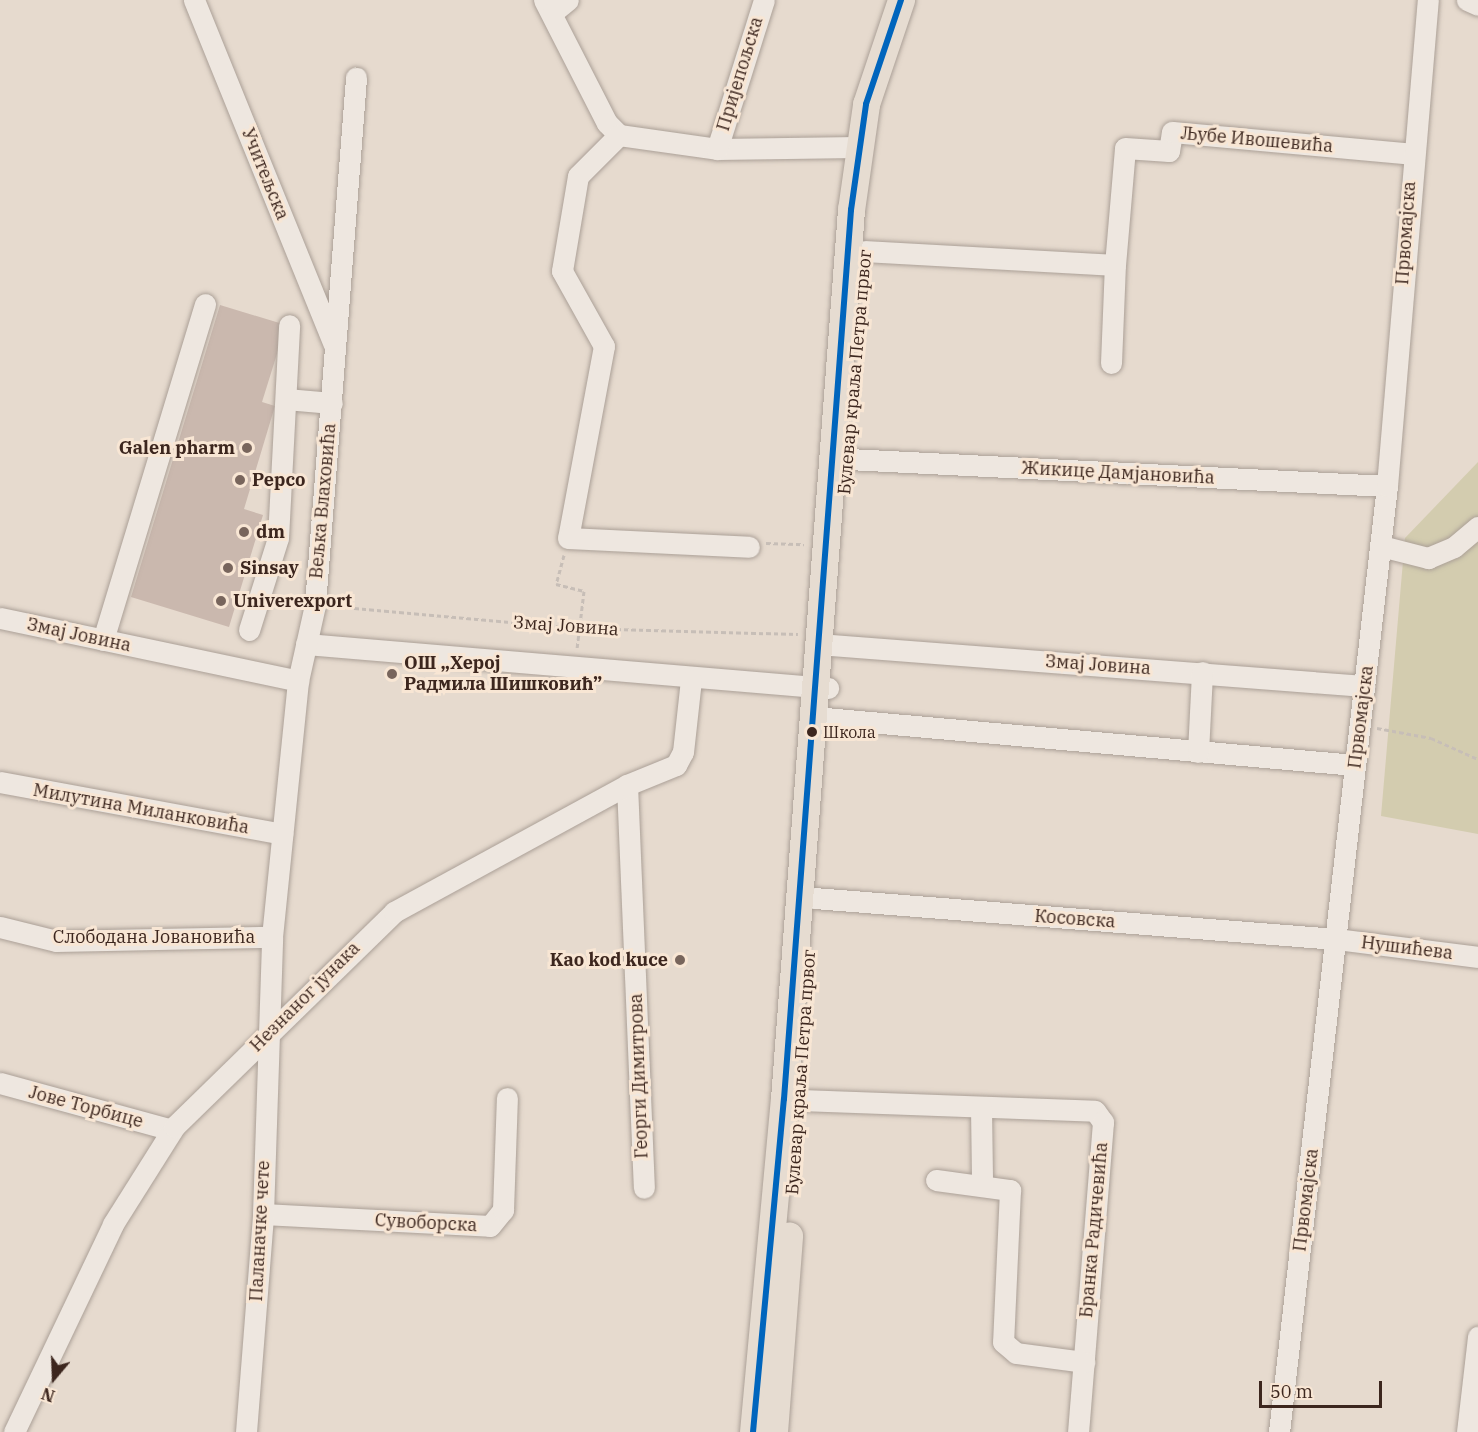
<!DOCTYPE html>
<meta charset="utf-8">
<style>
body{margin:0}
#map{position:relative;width:1478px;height:1432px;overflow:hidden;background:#e6dace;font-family:"IBM Plex Serif",serif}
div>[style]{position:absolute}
.cemetery>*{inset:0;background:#d3ccaf}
.building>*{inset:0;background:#cab8ae}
.path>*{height:3px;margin-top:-1.5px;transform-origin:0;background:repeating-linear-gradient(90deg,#c7beb7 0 4.5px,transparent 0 7.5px)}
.roads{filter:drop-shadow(0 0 2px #aba097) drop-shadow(0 0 2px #aba097)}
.minor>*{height:21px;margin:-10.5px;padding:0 10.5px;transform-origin:10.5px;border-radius:10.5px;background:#eee7e0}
.major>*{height:27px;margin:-13.5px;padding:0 13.5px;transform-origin:13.5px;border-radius:13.5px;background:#e6dcd1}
.bus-1>*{height:6px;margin:-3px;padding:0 3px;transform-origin:3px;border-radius:3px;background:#0065bd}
.dots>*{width:16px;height:16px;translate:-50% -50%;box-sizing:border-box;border:3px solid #f8e6d4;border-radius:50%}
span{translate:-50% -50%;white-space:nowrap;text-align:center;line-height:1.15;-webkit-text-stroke:6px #f8e6d4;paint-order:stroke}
.bus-label{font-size:16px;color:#3c261e}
.left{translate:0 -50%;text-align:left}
.street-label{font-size:18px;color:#3c261e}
.poi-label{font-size:18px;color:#3c261e;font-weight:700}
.right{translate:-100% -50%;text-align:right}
.north{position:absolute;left:24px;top:1348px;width:60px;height:60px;-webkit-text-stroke:4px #f8e6d4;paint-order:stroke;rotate:199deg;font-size:16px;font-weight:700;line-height:24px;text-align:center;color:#3c261e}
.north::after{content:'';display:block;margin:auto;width:21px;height:27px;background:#3c261e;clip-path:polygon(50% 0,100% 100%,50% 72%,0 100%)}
.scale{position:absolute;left:1259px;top:1381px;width:123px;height:27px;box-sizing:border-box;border:3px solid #3c261e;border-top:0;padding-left:8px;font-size:18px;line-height:21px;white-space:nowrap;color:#3c261e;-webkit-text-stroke:4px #f8e6d4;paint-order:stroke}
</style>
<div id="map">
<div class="cemetery">
<i style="clip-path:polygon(1478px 462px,1478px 834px,1381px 816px,1405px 538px)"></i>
</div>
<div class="building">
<i style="clip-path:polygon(220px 305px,286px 325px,262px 402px,275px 406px,244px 509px,263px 515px,229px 627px,131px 597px)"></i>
</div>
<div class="path">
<i style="left:766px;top:543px;width:38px;rotate:2deg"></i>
<i style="left:564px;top:555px;width:30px;rotate:105deg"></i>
<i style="left:556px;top:584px;width:29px;rotate:14deg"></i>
<i style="left:584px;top:591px;width:58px;rotate:96.9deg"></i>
<i style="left:332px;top:606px;width:248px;rotate:5.1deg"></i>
<i style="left:579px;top:628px;width:219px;rotate:1.6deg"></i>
<i style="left:1377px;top:728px;width:55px;rotate:10.5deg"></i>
<i style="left:1431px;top:738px;width:51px;rotate:24.1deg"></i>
</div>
<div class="roads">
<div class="minor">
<i style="left:194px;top:0;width:371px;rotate:67.9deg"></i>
<i style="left:544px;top:0;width:138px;rotate:62.9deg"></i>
<i style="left:607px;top:123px;width:17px;rotate:45deg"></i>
<i style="left:619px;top:135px;width:99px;rotate:8.1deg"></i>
<i style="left:717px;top:149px;width:140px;rotate:-0.8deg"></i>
<i style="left:1467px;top:0;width:12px;rotate:24deg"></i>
<i style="left:553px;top:12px;width:19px;rotate:-39deg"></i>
<i style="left:619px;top:135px;width:58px;rotate:135deg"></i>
<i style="left:578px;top:176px;width:96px;rotate:99.6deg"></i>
<i style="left:562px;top:271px;width:86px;rotate:60.8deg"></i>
<i style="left:604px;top:346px;width:195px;rotate:100.6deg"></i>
<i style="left:568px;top:538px;width:181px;rotate:2.8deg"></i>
<i style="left:717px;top:149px;width:156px;rotate:-72.5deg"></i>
<i style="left:865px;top:251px;width:250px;rotate:3.2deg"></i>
<i style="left:1115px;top:265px;width:117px;rotate:-85.1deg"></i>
<i style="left:1125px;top:148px;width:44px;rotate:3.9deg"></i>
<i style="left:1169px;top:151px;width:19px;rotate:-81deg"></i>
<i style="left:1172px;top:132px;width:241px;rotate:5.2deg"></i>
<i style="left:1111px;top:363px;width:98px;rotate:-87.7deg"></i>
<i style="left:286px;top:399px;width:46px;rotate:5deg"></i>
<i style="left:848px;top:459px;width:540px;rotate:2.87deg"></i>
<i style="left:1381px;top:546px;width:49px;rotate:14.3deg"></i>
<i style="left:1428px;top:558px;width:28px;rotate:-23deg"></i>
<i style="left:1454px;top:547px;width:31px;rotate:-40deg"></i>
<i style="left:0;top:618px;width:305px;rotate:11.9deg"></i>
<i style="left:249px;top:630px;width:96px;rotate:-72.5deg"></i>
<i style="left:278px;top:538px;width:213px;rotate:-87deg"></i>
<i style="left:103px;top:640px;width:351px;rotate:-73.1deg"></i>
<i style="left:306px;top:644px;width:524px;rotate:4.82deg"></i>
<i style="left:831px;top:645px;width:535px;rotate:4.4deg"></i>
<i style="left:825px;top:718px;width:532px;rotate:5.07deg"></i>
<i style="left:1198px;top:752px;width:80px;rotate:-87.1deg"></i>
<i style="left:0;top:782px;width:287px;rotate:10.4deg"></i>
<i style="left:627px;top:785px;width:403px;rotate:87.6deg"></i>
<i style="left:814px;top:898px;width:524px;rotate:4.49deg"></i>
<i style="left:1336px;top:939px;width:143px;rotate:7.2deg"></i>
<i style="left:0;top:927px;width:58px;rotate:14deg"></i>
<i style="left:56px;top:941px;width:216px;rotate:-1.1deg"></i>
<i style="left:0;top:1083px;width:178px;rotate:15.3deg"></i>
<i style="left:800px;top:1100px;width:295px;rotate:2.1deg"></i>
<i style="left:1095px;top:1111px;width:14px;rotate:54deg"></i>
<i style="left:1103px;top:1122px;width:311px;rotate:94.6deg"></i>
<i style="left:981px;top:1107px;width:75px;rotate:89.2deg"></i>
<i style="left:936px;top:1180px;width:75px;rotate:7.7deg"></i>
<i style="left:1010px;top:1190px;width:152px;rotate:92.6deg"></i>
<i style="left:1003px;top:1342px;width:17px;rotate:40deg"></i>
<i style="left:1016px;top:1353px;width:69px;rotate:7.5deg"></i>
<i style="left:263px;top:1214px;width:227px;rotate:3deg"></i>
<i style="left:490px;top:1226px;width:21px;rotate:-51deg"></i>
<i style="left:503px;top:1210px;width:112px;rotate:-88deg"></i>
<i style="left:14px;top:1432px;width:230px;rotate:-64.5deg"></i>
<i style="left:113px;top:1224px;width:115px;rotate:-57.8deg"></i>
<i style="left:174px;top:1127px;width:308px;rotate:-44.3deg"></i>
<i style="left:394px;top:912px;width:265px;rotate:-28.6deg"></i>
<i style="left:627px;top:785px;width:53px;rotate:-22.2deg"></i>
<i style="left:676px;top:765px;width:15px;rotate:-62deg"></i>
<i style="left:683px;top:752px;width:72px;rotate:-83.7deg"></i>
<i style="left:246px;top:1432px;width:219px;rotate:-85.5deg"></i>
<i style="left:263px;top:1214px;width:277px;rotate:-88.1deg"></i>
<i style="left:272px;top:937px;width:257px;rotate:-84.2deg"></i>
<i style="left:298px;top:681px;width:78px;rotate:-77.4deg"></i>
<i style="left:315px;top:605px;width:529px;rotate:-85.55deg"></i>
<i style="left:1279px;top:1432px;width:952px;rotate:-83.49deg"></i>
<i style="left:1387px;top:486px;width:488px;rotate:-85.2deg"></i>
<i style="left:1467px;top:1432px;width:96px;rotate:-83.4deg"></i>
</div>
<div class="major">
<i style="left:753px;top:1432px;width:334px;rotate:-84.7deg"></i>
<i style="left:784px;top:1099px;width:892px;rotate:-85.69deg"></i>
<i style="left:851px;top:210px;width:107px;rotate:-81.9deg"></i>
<i style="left:866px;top:104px;width:110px;rotate:-71.4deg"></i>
<i style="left:774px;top:1432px;width:197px;rotate:-85.6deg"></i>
</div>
</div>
<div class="bus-1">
<i style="left:753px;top:1432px;width:334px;rotate:-84.7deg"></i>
<i style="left:784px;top:1099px;width:892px;rotate:-85.69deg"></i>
<i style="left:851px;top:210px;width:107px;rotate:-81.9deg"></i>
<i style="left:866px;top:104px;width:110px;rotate:-71.4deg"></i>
</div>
<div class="dots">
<i style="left:247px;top:448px;background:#78655c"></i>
<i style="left:240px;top:480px;background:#78655c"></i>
<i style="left:244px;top:532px;background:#78655c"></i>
<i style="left:228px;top:568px;background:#78655c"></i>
<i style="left:221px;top:601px;background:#78655c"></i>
<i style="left:392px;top:674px;background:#78655c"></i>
<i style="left:812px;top:732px;background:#3c261e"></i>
<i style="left:680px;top:960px;background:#78655c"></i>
</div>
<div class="bus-label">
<span class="left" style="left:823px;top:732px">Школа</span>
</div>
<div class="street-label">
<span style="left:740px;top:74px;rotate:-73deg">Пријепољска</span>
<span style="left:1257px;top:140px;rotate:5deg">Љубе Ивошевића</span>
<span style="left:265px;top:174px;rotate:68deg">Учитељска</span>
<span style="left:1406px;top:233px;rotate:-86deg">Првомајска</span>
<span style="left:855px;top:372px;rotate:-85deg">Булевар краља Петра првог</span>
<span style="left:1118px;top:473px;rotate:3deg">Жикице Дамјановића</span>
<span style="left:323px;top:501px;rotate:-85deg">Вељка Влаховића</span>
<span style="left:566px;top:626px;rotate:4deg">Змај Јовина</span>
<span style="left:79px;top:635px;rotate:12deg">Змај Јовина</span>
<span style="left:1098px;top:665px;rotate:4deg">Змај Јовина</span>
<span style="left:1361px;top:717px;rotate:-83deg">Првомајска</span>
<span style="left:141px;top:809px;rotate:10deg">Милутина Миланковића</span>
<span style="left:1075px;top:919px;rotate:4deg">Косовска</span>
<span style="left:154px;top:937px">Слободана Јовановића</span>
<span style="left:1407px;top:948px;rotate:7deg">Нушићева</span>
<span style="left:305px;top:997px;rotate:-45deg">Незнаног јунака</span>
<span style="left:801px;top:1072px;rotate:-86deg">Булевар краља Петра првог</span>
<span style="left:639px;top:1076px;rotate:-92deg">Георги Димитрова</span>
<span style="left:86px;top:1107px;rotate:15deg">Јове Торбице</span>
<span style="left:1306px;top:1200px;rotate:-83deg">Првомајска</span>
<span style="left:426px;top:1223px;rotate:3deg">Сувоборска</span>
<span style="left:1094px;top:1230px;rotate:-85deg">Бранка Радичевића</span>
<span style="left:260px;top:1231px;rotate:-87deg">Паланачке чете</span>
</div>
<div class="poi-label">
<span class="right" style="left:235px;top:448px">Galen pharm</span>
<span class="left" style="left:252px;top:480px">Pepco</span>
<span class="left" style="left:256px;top:532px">dm</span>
<span class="left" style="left:240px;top:568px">Sinsay</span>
<span class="left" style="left:233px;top:601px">Univerexport</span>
<span class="left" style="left:404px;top:674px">ОШ „Херој<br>Радмила Шишковић”</span>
<span class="right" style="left:668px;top:960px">Kao kod kuce</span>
</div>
<div class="north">N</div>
<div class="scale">50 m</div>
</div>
